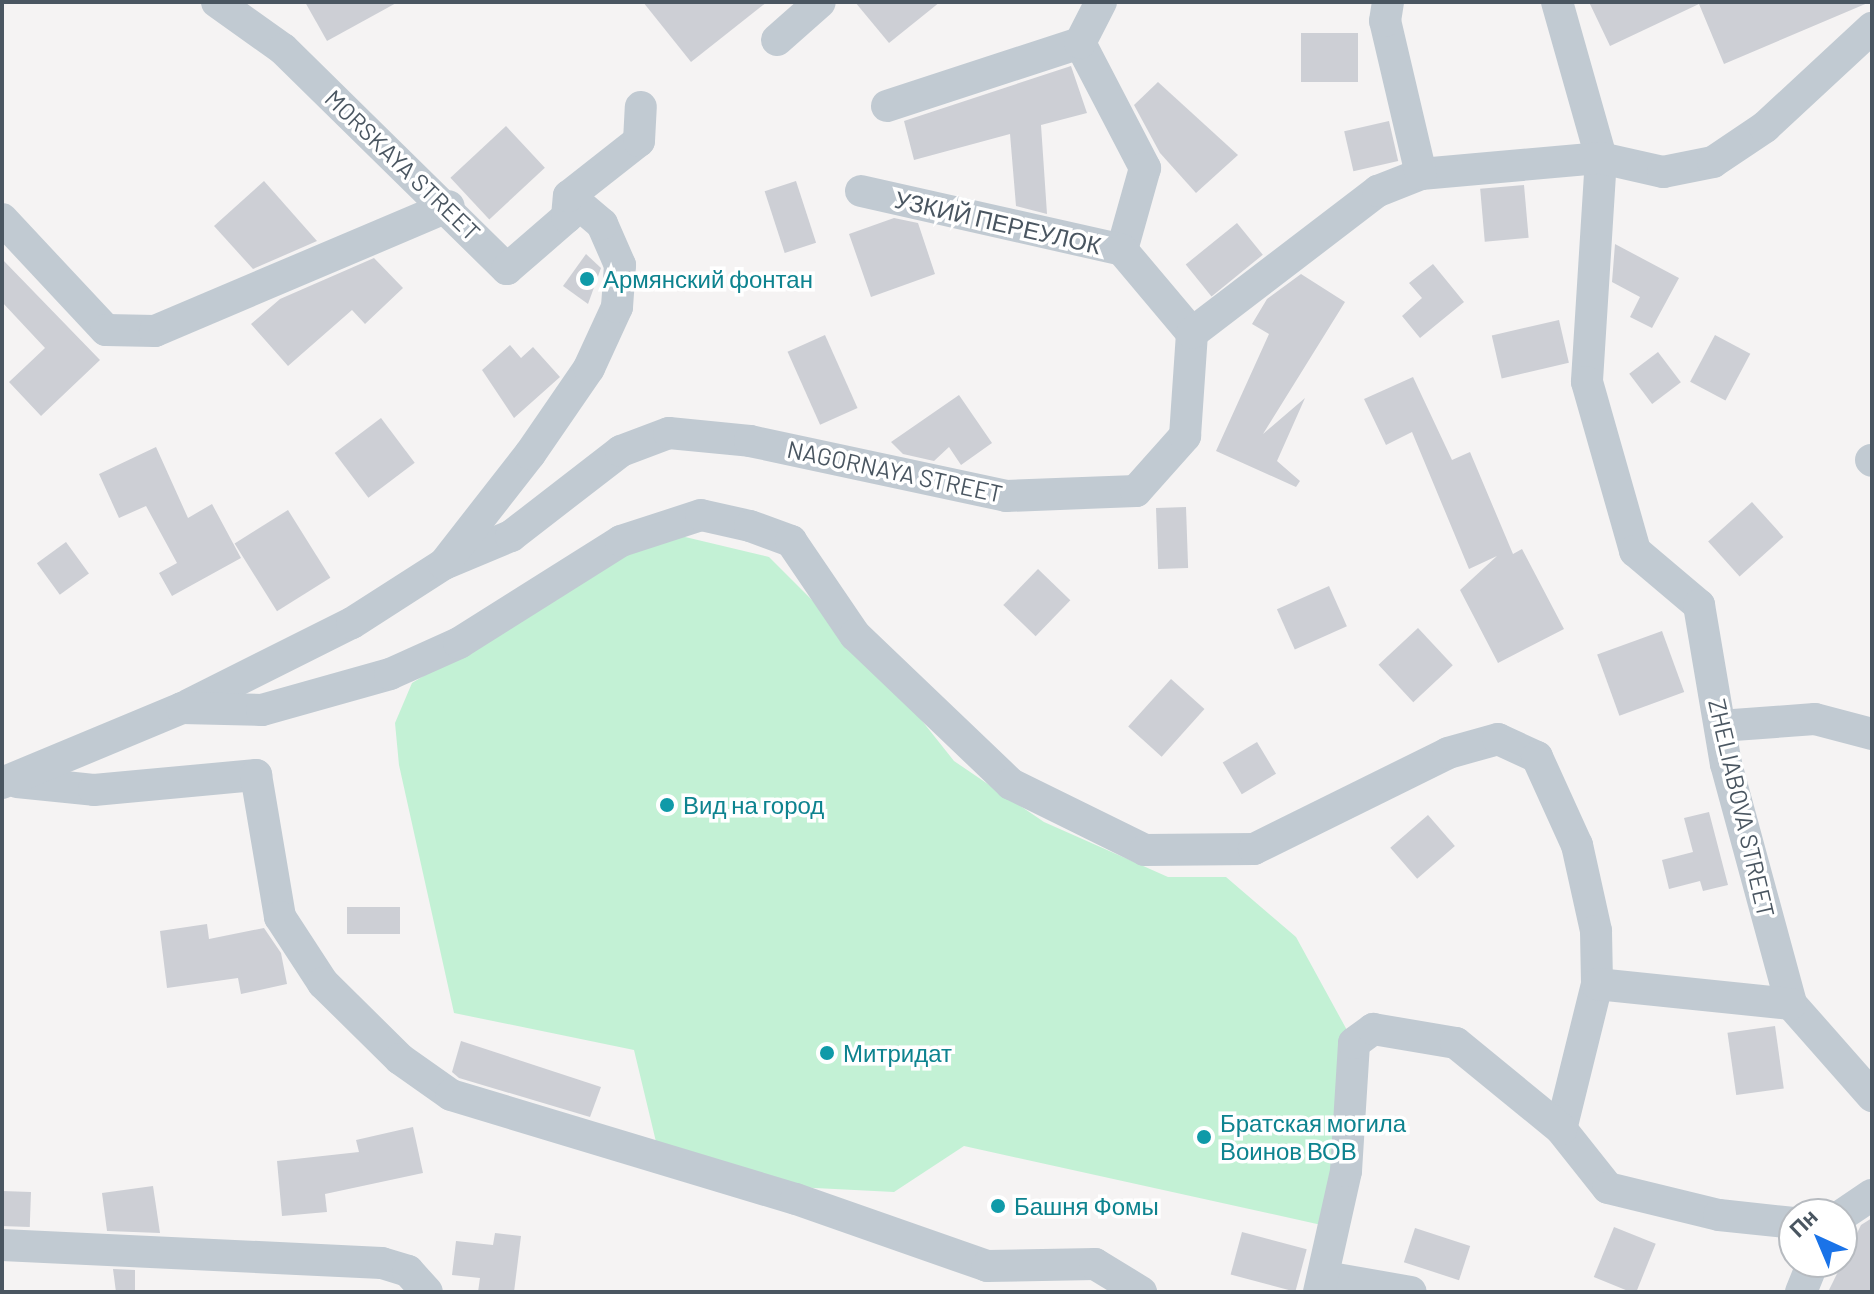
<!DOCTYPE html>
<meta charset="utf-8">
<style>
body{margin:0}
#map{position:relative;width:1874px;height:1294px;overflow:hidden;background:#f5f3f3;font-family:Barlow,sans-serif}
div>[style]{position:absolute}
.green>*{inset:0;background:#c3f1d5}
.building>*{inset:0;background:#cdcfd5;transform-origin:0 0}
.street>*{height:32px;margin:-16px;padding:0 16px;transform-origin:16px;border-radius:16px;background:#c1cad2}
.dots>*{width:22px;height:22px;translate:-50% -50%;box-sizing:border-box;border:4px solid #fff;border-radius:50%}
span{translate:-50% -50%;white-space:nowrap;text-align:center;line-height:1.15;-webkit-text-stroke:7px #fff;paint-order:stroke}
.street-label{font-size:24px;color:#4a5661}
.culture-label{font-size:24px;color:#0d838f}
.left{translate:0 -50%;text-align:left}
.frame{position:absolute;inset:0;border:4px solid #4a5661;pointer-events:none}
.north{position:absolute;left:1778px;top:1198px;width:80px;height:80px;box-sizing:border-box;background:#fff;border:2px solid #b7bbc0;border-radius:50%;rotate:316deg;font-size:22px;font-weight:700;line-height:32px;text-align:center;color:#4a5661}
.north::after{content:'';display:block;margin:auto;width:28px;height:36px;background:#1a73e8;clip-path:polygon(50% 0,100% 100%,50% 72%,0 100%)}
</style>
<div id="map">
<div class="green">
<i style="clip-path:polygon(681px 536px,769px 557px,880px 668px,954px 761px,1044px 822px,1168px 877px,1226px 877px,1296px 937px,1354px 1043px,1326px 1226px,964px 1146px,894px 1192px,795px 1187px,657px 1146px,634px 1050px,454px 1013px,399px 765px,395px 723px,412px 683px,627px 553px)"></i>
</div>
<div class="building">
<i style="clip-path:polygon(305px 2px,398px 2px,327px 41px)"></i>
<i style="clip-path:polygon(643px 2px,767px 2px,691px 62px)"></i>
<i style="clip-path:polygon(855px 2px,940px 2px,889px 43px)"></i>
<i style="clip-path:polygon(1589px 2px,1870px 2px,1724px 64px,1699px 4px,1610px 46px)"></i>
<i style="left:1301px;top:33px;width:57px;height:49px"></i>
<i style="clip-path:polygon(1071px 66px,1087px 113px,1041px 125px,1047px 214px,1016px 206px,1010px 134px,914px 160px,904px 121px)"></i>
<i style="clip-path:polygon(1158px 82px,1238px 155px,1196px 193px,1160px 153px,1134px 105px)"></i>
<i style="left:1389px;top:121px;width:41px;height:46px;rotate:77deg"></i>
<i style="left:506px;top:126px;width:57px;height:76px;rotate:47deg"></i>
<i style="clip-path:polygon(264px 181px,317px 241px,253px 269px,214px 226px)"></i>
<i style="left:796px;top:181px;width:65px;height:33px;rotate:72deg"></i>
<i style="left:1524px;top:185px;width:53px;height:44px;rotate:85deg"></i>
<i style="clip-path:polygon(894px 218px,918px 223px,935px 274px,871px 297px,849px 234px)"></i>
<i style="left:1237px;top:223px;width:41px;height:66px;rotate:51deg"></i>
<i style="clip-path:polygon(1615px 244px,1679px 278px,1652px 328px,1630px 317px,1640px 297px,1612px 282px)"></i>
<i style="clip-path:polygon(586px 254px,601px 268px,588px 304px,563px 286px)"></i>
<i style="clip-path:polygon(374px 258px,403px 288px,365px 324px,352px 310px,288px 366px,251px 324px,280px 299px)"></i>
<i style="clip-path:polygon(2px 259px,100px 360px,41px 416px,9px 382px,45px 348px,2px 302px)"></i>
<i style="clip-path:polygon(1433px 264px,1464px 302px,1420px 338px,1402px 316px,1422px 298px,1409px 283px)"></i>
<i style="clip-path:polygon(1301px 274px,1345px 302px,1263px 434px,1305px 398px,1277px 461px,1300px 481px,1296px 487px,1216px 451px,1269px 334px,1252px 324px,1267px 299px)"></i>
<i style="left:1559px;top:320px;width:44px;height:69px;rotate:77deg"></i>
<i style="left:825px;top:335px;width:80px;height:41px;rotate:66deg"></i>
<i style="left:1715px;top:335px;width:40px;height:53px;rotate:28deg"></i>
<i style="clip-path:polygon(510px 345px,521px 358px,533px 347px,560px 377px,514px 418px,482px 370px)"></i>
<i style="left:1658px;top:352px;width:38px;height:36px;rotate:53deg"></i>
<i style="clip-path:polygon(1413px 377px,1452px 460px,1470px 452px,1513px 554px,1522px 549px,1564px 629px,1498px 663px,1460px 590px,1497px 556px,1469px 569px,1412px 432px,1386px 445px,1364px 399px)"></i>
<i style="clip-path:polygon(959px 395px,992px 443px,961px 465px,949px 447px,934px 461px,903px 454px,891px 442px)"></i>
<i style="left:381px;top:418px;width:56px;height:58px;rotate:53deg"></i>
<i style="clip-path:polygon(156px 447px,188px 518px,212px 504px,241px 558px,172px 596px,159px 573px,177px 563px,146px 506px,119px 518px,99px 474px)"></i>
<i style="left:1752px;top:502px;width:47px;height:59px;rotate:48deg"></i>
<i style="left:1186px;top:507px;width:61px;height:30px;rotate:88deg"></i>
<i style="left:288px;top:510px;width:80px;height:63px;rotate:58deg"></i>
<i style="left:66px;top:542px;width:39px;height:36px;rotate:54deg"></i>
<i style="left:1038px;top:569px;width:45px;height:50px;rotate:44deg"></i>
<i style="left:1329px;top:586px;width:44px;height:57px;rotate:66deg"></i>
<i style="left:1418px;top:628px;width:51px;height:54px;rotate:47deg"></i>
<i style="left:1662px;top:631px;width:65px;height:69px;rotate:70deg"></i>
<i style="left:1171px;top:679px;width:45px;height:64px;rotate:42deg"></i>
<i style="left:1257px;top:742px;width:37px;height:40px;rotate:59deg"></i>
<i style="clip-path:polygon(1709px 812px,1728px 885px,1703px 891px,1700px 881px,1669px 889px,1662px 860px,1693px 852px,1684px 818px)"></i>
<i style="left:1428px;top:815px;width:41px;height:50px;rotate:49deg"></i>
<i style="left:347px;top:907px;width:53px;height:27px"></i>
<i style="clip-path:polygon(207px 924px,209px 939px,264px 928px,281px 953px,287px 984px,241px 994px,238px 978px,167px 988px,160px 931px)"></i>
<i style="left:1775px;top:1026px;width:63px;height:48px;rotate:82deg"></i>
<i style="clip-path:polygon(461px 1041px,601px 1087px,590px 1117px,459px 1078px,452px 1072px)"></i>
<i style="clip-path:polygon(413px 1127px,423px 1173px,325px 1194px,327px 1212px,282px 1216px,277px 1161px,359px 1152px,356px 1140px)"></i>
<i style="clip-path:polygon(153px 1186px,160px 1233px,107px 1231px,102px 1193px)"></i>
<i style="left:2px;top:1191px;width:29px;height:35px;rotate:2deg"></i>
<i style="clip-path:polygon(1872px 1218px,1872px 1292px,1828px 1292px,1861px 1225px)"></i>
<i style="left:1614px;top:1227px;width:45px;height:54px;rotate:22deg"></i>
<i style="left:1415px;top:1228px;width:58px;height:36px;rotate:18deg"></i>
<i style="left:1242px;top:1232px;width:67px;height:44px;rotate:15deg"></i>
<i style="clip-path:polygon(495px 1233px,521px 1236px,514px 1292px,478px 1292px,480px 1278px,452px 1275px,456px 1241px,493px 1245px)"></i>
<i style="clip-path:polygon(113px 1269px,135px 1270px,135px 1292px,116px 1292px)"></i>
</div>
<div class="street">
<i style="left:217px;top:2px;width:81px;rotate:35.5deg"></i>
<i style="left:283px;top:49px;width:314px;rotate:44.5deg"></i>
<i style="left:507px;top:269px;width:79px;rotate:-40.9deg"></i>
<i style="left:567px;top:217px;width:21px;rotate:-85deg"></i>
<i style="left:1557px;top:2px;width:162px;rotate:74.2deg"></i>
<i style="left:1601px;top:158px;width:224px;rotate:93.6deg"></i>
<i style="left:1587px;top:382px;width:176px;rotate:74.1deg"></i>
<i style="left:1635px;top:551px;width:84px;rotate:40.2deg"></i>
<i style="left:1699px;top:605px;width:161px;rotate:80.4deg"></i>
<i style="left:1726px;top:764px;width:249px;rotate:74.8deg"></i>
<i style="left:1791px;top:1004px;width:123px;rotate:48.6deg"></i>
<i style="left:777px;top:40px;width:57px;rotate:-41.5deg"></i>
<i style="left:1080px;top:43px;width:141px;rotate:62.5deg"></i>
<i style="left:1145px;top:168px;width:85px;rotate:105.7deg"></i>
<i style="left:887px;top:106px;width:203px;rotate:-18.1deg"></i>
<i style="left:1080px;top:43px;width:46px;rotate:-62.9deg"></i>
<i style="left:1421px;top:174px;width:181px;rotate:-5.1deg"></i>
<i style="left:1601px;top:158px;width:64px;rotate:12.7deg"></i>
<i style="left:1663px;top:172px;width:51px;rotate:-11.3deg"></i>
<i style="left:1713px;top:162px;width:63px;rotate:-33.9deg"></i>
<i style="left:1765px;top:127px;width:146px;rotate:-42.8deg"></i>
<i style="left:861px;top:191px;width:268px;rotate:12.7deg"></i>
<i style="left:1122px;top:250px;width:109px;rotate:49.9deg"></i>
<i style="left:2px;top:219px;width:152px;rotate:46.9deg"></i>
<i style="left:106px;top:330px;width:49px;rotate:1.2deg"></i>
<i style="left:155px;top:331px;width:319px;rotate:-23deg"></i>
<i style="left:1871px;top:460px;width:1px;rotate:45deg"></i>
<i style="left:444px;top:564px;width:73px;rotate:-22.7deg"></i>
<i style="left:511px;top:536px;width:139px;rotate:-37.7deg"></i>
<i style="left:621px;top:451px;width:51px;rotate:-20.6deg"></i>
<i style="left:669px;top:433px;width:81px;rotate:5.6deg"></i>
<i style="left:750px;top:441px;width:262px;rotate:12.1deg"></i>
<i style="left:1006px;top:496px;width:130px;rotate:-2.2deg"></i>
<i style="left:1136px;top:491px;width:74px;rotate:-48.3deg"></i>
<i style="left:1185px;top:436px;width:103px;rotate:-86.1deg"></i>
<i style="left:1192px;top:333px;width:234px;rotate:-37.4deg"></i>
<i style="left:1378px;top:191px;width:46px;rotate:-21.6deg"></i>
<i style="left:1421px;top:174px;width:157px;rotate:-103.2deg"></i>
<i style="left:1385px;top:21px;width:19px;rotate:-81deg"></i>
<i style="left:188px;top:705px;width:183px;rotate:-26.6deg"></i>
<i style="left:352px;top:623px;width:109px;rotate:-32.7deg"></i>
<i style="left:444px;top:564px;width:140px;rotate:-52deg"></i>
<i style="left:530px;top:454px;width:104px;rotate:-55.5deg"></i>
<i style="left:589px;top:368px;width:67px;rotate:-65.3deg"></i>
<i style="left:617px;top:307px;width:42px;rotate:-85.9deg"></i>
<i style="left:620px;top:265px;width:45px;rotate:-113.7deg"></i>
<i style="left:602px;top:224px;width:43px;rotate:-139.7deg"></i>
<i style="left:569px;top:196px;width:89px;rotate:-38.2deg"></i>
<i style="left:639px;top:141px;width:34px;rotate:-87deg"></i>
<i style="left:1720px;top:726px;width:95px;rotate:-4.2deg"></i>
<i style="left:1815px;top:719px;width:59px;rotate:14.7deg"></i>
<i style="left:17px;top:782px;width:77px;rotate:5.9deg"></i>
<i style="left:94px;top:790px;width:163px;rotate:-5.3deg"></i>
<i style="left:256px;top:775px;width:144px;rotate:80.4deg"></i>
<i style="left:280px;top:917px;width:79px;rotate:56.9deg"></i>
<i style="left:323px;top:983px;width:108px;rotate:44.6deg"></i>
<i style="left:400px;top:1059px;width:62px;rotate:35.2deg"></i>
<i style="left:451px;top:1095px;width:360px;rotate:16.8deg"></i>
<i style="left:796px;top:1199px;width:202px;rotate:19.3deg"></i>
<i style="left:987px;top:1266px;width:108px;rotate:-1.1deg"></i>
<i style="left:1095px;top:1264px;width:54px;rotate:31.3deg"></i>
<i style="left:2px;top:783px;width:195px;rotate:-22.6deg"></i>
<i style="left:182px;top:708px;width:80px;rotate:1.4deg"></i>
<i style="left:262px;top:710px;width:133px;rotate:-15.7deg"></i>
<i style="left:390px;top:674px;width:76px;rotate:-24.2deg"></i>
<i style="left:459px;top:643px;width:191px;rotate:-32.2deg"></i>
<i style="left:621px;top:541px;width:84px;rotate:-18deg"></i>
<i style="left:701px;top:515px;width:50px;rotate:12.7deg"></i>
<i style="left:750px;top:526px;width:44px;rotate:20.1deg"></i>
<i style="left:791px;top:541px;width:114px;rotate:55.8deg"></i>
<i style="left:855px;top:635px;width:216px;rotate:43.7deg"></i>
<i style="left:1011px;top:784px;width:149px;rotate:26.2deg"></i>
<i style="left:1145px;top:850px;width:109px;rotate:-0.5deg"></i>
<i style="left:1254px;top:849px;width:216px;rotate:-26.3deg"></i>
<i style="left:1448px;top:753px;width:52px;rotate:-15.6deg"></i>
<i style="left:1498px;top:739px;width:43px;rotate:24.8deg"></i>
<i style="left:1537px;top:757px;width:97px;rotate:65.6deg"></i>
<i style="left:1577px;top:845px;width:88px;rotate:77.5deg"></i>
<i style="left:1596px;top:931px;width:53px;rotate:88.9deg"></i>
<i style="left:1597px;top:984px;width:149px;rotate:103.9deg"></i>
<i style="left:1561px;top:1129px;width:75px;rotate:51.5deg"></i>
<i style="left:1608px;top:1188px;width:114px;rotate:13.7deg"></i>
<i style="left:1719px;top:1215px;width:75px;rotate:6.1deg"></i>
<i style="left:1597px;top:984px;width:195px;rotate:5.9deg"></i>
<i style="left:1842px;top:1215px;width:36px;rotate:-34deg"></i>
<i style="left:2px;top:1245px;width:380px;rotate:2.7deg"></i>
<i style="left:382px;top:1263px;width:27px;rotate:17deg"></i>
<i style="left:408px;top:1271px;width:28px;rotate:48deg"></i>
<i style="left:1325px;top:1277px;width:87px;rotate:9.9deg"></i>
<i style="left:1319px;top:1292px;width:124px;rotate:-77.4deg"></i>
<i style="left:1346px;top:1171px;width:128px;rotate:-86.4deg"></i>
<i style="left:1354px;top:1043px;width:24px;rotate:-36deg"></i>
<i style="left:1373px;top:1029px;width:84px;rotate:9.6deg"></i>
<i style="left:1456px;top:1043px;width:136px;rotate:39.3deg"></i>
<i style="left:1801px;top:1292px;width:32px;rotate:-68deg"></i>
</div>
<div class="dots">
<i style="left:587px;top:279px;background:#0f9aa8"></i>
<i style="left:667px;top:805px;background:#0f9aa8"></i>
<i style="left:827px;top:1053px;background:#0f9aa8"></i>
<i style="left:1204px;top:1137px;background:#0f9aa8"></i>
<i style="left:998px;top:1206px;background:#0f9aa8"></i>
</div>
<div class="street-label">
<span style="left:403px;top:165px;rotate:44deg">MORSKAYA STREET</span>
<span style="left:998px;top:222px;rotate:13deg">УЗКИЙ ПЕРЕУЛОК</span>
<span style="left:895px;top:471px;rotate:12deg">NAGORNAYA STREET</span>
<span style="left:1742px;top:808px;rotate:77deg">ZHELIABOVA STREET</span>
</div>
<div class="culture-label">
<span class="left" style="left:603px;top:279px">Армянский фонтан</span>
<span class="left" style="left:683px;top:805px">Вид на город</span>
<span class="left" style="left:843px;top:1053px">Митридат</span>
<span class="left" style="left:1220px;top:1137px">Братская могила<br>Воинов ВОВ</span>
<span class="left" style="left:1014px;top:1206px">Башня Фомы</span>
</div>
<div class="frame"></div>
<div class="north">Пн</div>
</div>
